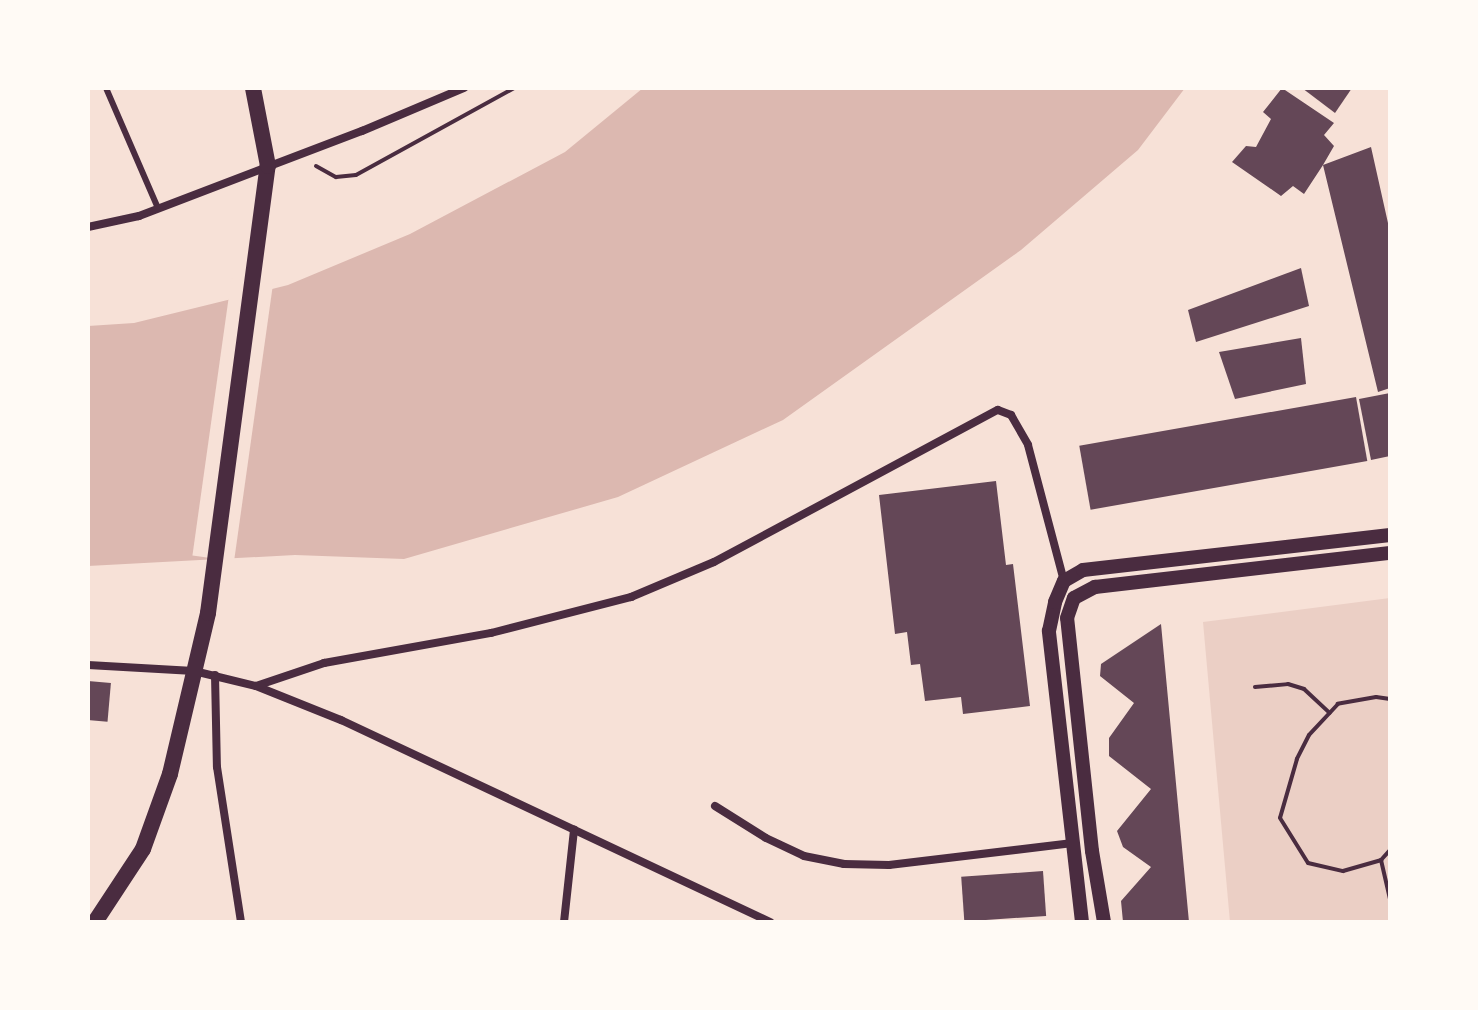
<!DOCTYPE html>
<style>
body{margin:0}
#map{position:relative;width:1478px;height:1010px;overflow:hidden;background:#f7e1d7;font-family:Figtree,sans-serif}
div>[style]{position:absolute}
.green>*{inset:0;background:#ebcfc5}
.water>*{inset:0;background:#dcb8b0}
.pier>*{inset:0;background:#f7e1d7;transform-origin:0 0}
.building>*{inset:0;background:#644757;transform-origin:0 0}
.path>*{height:4px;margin:-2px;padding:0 2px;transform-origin:2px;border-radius:2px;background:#4a2c40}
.service>*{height:6px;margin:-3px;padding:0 3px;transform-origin:3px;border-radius:3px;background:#4a2c40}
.minor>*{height:8px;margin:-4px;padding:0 4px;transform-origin:4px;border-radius:4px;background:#4a2c40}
.tertiary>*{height:14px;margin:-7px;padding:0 7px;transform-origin:7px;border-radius:7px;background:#4a2c40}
.secondary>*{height:16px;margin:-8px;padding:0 8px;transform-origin:8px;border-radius:8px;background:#4a2c40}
span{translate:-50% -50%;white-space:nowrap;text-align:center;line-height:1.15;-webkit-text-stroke:6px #fffaf5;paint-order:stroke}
.frame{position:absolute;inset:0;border:90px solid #fffaf5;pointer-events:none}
</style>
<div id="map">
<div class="green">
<i style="clip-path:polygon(1390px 598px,1390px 922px,1230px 922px,1203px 622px)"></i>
</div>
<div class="water">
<i style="clip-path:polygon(643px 88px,1185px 88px,1138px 150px,1021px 250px,783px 420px,618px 497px,404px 559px,295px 555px,88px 566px,88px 326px,134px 323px,288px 285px,410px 234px,565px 152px)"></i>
</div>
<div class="pier">
<i style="left:273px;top:284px;width:280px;height:42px;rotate:98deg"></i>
</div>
<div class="building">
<i style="clip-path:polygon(1282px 88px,1334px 123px,1324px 135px,1334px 146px,1323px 165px,1371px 147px,1390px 232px,1390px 388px,1378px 392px,1323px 165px,1304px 194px,1293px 186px,1281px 196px,1232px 162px,1246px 146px,1256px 147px,1271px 119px,1263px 112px)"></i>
<i style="clip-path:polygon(1302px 88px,1352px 88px,1335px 113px)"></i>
<i style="clip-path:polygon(1301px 268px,1309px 306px,1196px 342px,1188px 310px)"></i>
<i style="clip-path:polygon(1301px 338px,1306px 384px,1235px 399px,1219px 352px)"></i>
<i style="clip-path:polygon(1390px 393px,1390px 456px,1371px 460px,1359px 399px)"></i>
<i style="left:1356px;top:397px;width:65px;height:281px;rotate:80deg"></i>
<i style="clip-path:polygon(996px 481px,1006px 565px,1013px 564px,1030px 706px,963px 714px,961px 697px,925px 701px,920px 664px,911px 665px,907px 632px,895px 634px,879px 495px)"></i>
<i style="clip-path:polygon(1161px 624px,1189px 922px,1123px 922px,1121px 901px,1151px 867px,1123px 847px,1117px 831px,1151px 789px,1109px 756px,1109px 738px,1134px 703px,1100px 676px,1101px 664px)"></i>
<i style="left:88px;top:681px;width:23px;height:39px;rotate:5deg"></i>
<i style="left:1043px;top:871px;width:45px;height:82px;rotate:86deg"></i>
</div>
<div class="path">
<i style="left:316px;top:166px;width:23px;rotate:29deg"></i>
<i style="left:336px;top:177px;width:20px;rotate:-6deg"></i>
<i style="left:356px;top:175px;width:180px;rotate:-28.8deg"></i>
<i style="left:1255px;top:687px;width:33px;rotate:-5deg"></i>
<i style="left:1288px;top:684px;width:17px;rotate:17deg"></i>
<i style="left:1304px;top:689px;width:35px;rotate:43deg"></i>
<i style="left:1390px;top:699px;width:14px;rotate:-172deg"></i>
<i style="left:1376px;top:697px;width:39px;rotate:170deg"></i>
<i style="left:1338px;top:704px;width:42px;rotate:133.1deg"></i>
<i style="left:1309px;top:735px;width:27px;rotate:117deg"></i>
<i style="left:1297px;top:759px;width:61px;rotate:106.1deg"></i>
<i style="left:1280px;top:818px;width:53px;rotate:58.1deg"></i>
<i style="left:1308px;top:863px;width:36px;rotate:13deg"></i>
<i style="left:1343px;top:871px;width:40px;rotate:-16deg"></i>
<i style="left:1381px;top:860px;width:13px;rotate:-48deg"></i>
<i style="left:1381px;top:860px;width:40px;rotate:77deg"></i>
</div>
<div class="service">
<i style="left:106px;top:88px;width:131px;rotate:66.6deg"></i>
</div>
<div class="minor">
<i style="left:88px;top:227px;width:52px;rotate:-12.2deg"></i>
<i style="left:139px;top:216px;width:239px;rotate:-20.9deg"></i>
<i style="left:362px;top:131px;width:111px;rotate:-22.9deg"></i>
<i style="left:88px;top:665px;width:106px;rotate:3.2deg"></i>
<i style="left:194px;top:671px;width:64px;rotate:13.6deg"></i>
<i style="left:256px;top:686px;width:92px;rotate:21.8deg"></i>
<i style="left:341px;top:720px;width:475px;rotate:25.2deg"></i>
<i style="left:215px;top:675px;width:92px;rotate:88.8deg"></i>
<i style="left:217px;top:767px;width:157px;rotate:81.2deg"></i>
<i style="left:256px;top:686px;width:72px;rotate:-18.7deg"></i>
<i style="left:324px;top:663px;width:170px;rotate:-10.2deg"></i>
<i style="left:491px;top:633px;width:145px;rotate:-14.4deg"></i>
<i style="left:631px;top:597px;width:90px;rotate:-22.9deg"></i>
<i style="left:714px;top:562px;width:322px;rotate:-28.2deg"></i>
<i style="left:998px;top:410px;width:14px;rotate:21deg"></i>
<i style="left:1011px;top:415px;width:34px;rotate:60deg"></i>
<i style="left:1028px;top:445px;width:141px;rotate:75.2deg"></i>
<i style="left:715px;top:806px;width:60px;rotate:32.1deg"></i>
<i style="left:766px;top:838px;width:42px;rotate:25.3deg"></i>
<i style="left:804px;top:856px;width:41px;rotate:11.3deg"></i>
<i style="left:844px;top:864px;width:45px;rotate:1.3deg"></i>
<i style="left:889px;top:865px;width:185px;rotate:-6.8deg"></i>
<i style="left:564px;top:922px;width:93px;rotate:-83.8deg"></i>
</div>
<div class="tertiary">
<i style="left:1082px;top:922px;width:293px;rotate:-96.5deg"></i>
<i style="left:1049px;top:631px;width:30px;rotate:-78deg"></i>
<i style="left:1055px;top:602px;width:23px;rotate:-67deg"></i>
<i style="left:1064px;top:581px;width:22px;rotate:-30deg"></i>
<i style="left:1083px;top:570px;width:309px;rotate:-6.5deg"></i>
<i style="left:1104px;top:922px;width:72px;rotate:-99.6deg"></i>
<i style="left:1092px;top:851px;width:234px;rotate:-96.1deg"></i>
<i style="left:1067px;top:618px;width:21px;rotate:-71deg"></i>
<i style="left:1074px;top:598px;width:24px;rotate:-28deg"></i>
<i style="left:1095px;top:587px;width:297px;rotate:-6.6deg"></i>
</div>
<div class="secondary">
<i style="left:95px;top:922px;width:87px;rotate:-56.7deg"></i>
<i style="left:143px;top:849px;width:80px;rotate:-70.2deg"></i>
<i style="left:170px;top:774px;width:165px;rotate:-76.7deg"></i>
<i style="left:208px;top:613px;width:451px;rotate:-82.4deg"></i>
<i style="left:268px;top:166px;width:79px;rotate:-100.9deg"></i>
</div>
<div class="frame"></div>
</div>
